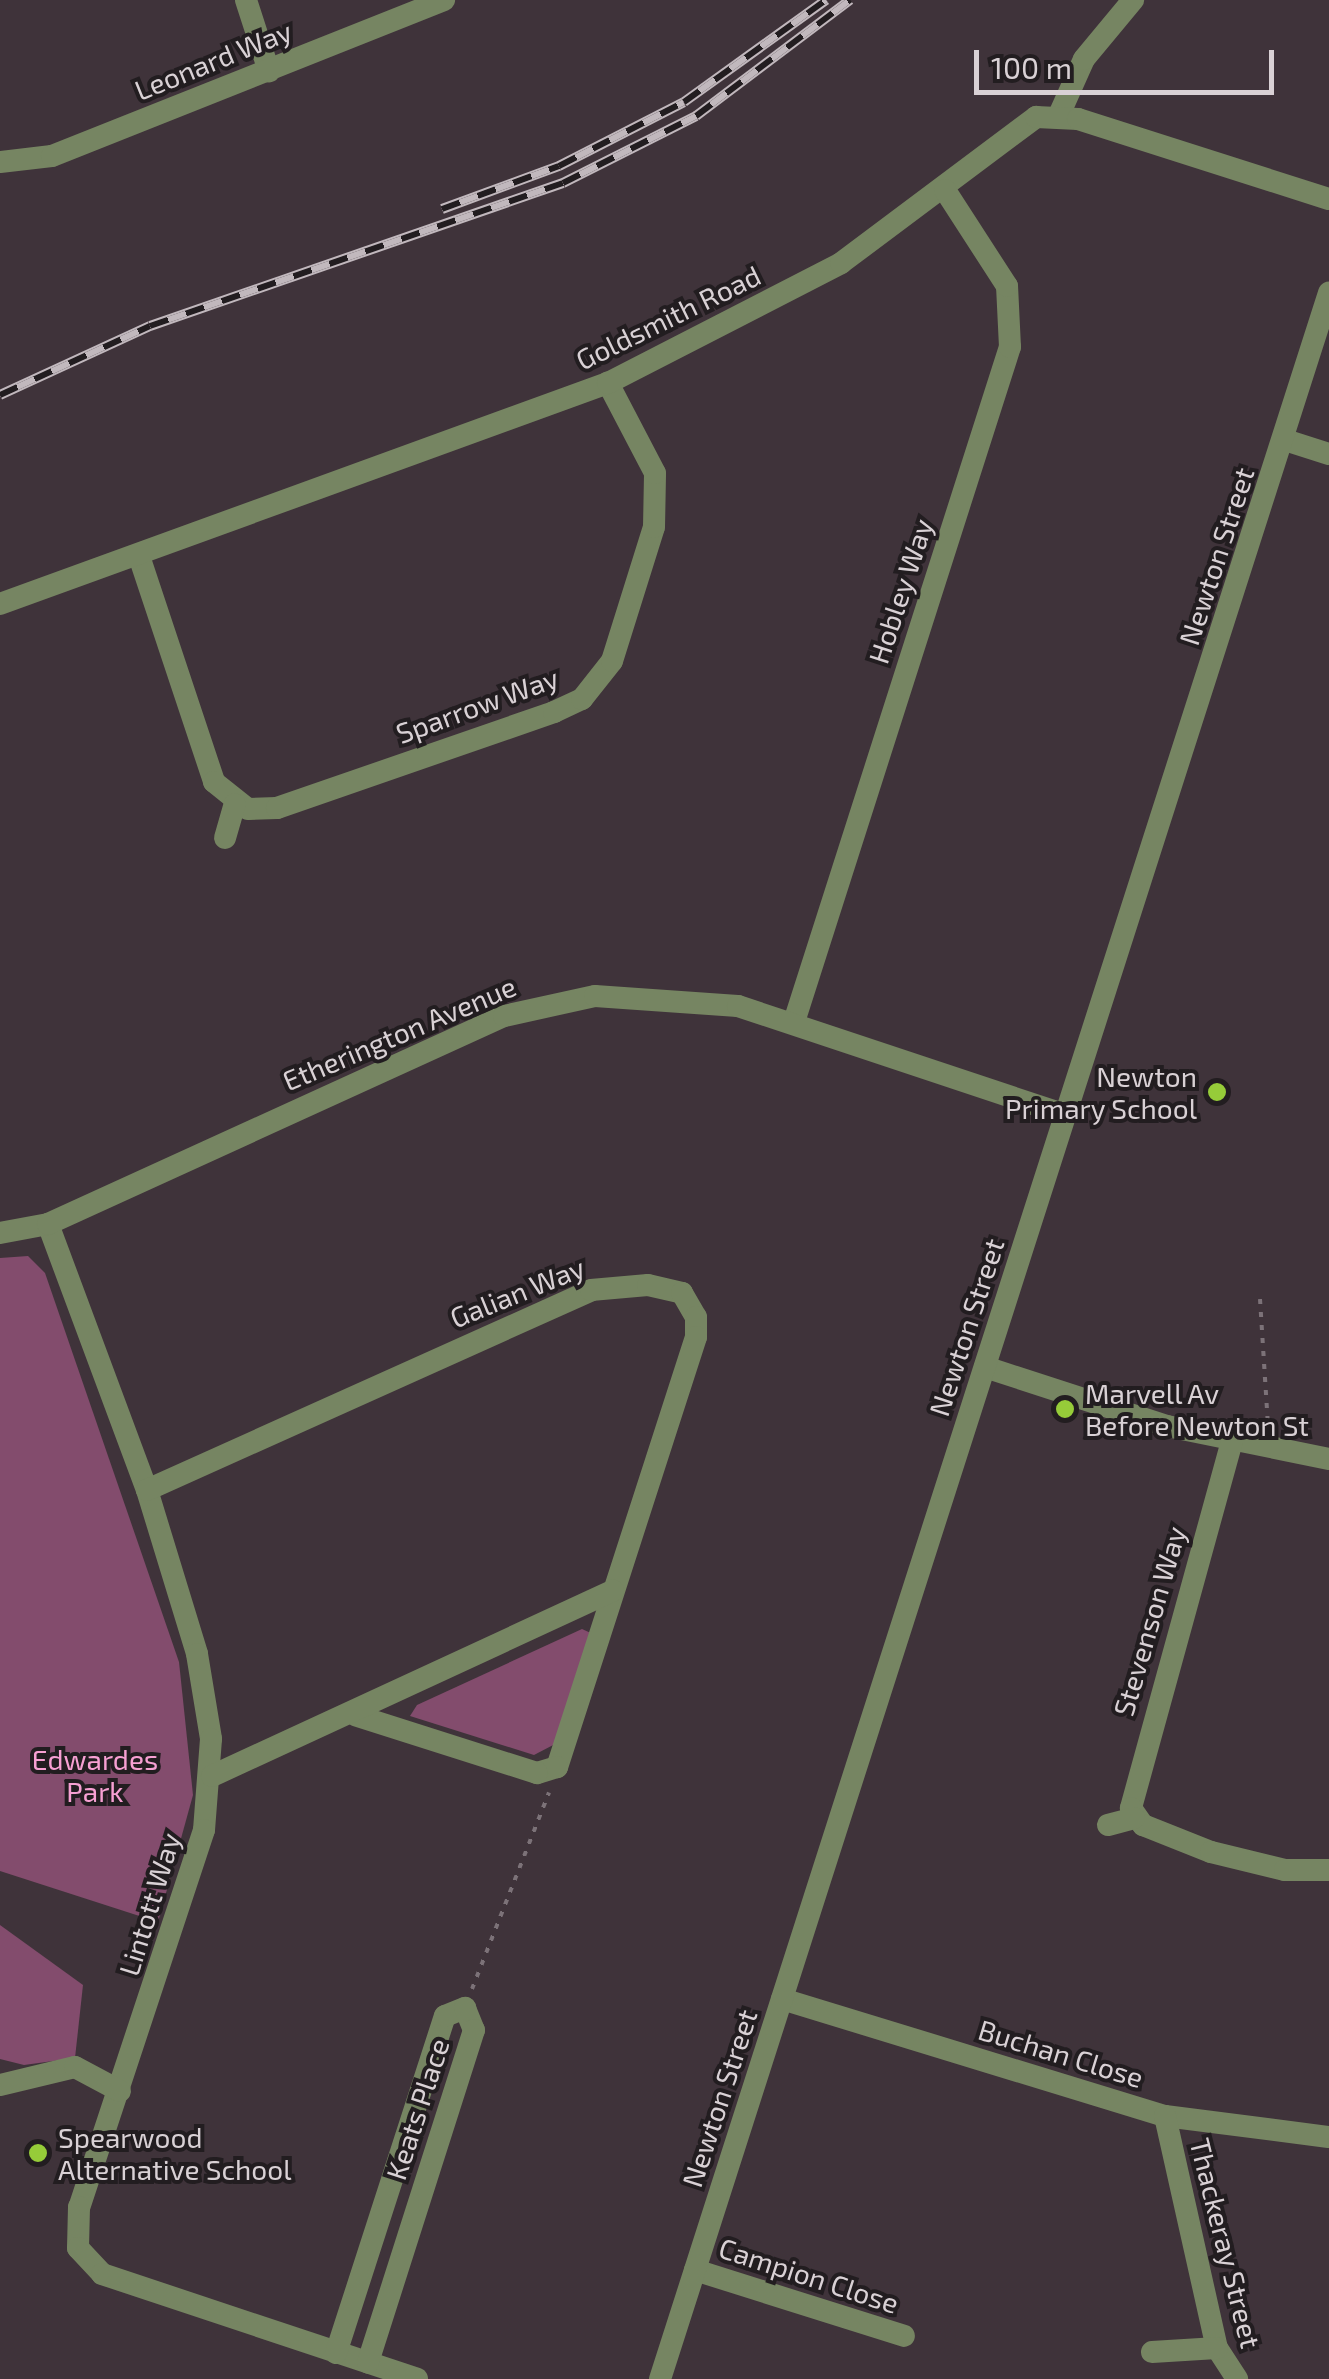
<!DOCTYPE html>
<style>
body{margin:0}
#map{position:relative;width:1329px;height:2379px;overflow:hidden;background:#3f333a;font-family:"Exo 2",sans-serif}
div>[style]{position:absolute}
.green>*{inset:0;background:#834c6d}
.path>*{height:4px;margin-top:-2px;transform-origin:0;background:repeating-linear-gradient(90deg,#7c7278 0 5px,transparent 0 13px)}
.minor>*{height:22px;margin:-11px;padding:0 11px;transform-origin:11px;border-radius:11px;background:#768562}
.rail>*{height:10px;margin-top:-5px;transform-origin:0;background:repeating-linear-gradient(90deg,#221d20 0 19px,#c1b8bd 0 38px);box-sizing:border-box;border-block:2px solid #c1b8bd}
.dots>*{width:28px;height:28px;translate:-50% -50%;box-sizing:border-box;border:5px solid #221d20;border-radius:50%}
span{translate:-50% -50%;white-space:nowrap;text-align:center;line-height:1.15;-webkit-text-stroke:8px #221d20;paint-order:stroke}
.street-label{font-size:28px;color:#d9d1d5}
.poi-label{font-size:28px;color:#d9d1d5}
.right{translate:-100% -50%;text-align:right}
.left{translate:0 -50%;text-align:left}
.park-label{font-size:28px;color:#f7a0d3}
.scale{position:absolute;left:974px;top:50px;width:300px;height:45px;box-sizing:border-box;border:5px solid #d9d1d5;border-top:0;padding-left:12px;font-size:30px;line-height:35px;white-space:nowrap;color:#d9d1d5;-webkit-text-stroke:8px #221d20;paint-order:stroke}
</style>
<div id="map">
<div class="green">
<i style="clip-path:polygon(28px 1256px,45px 1273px,179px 1662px,193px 1795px,158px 1922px,0 1871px,0 1258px)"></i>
<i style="clip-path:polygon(582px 1629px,593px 1634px,557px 1743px,534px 1755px,410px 1716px,417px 1705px)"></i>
<i style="clip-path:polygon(0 1925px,83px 1985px,75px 2058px,24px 2065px,0 2059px)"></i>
</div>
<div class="path">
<i style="left:1260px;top:1299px;width:127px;rotate:86.4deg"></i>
<i style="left:472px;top:1989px;width:211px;rotate:-68.6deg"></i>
</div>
<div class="minor">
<i style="left:246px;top:0;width:75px;rotate:72.1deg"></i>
<i style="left:1059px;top:115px;width:61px;rotate:-65.9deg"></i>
<i style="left:1084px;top:59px;width:77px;rotate:-50.3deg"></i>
<i style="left:0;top:162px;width:52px;rotate:-6.6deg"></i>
<i style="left:52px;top:156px;width:422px;rotate:-21.7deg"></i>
<i style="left:1285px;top:440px;width:46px;rotate:17.7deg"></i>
<i style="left:139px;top:556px;width:238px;rotate:71.6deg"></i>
<i style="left:214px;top:782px;width:43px;rotate:38.5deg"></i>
<i style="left:248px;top:809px;width:29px;rotate:-2deg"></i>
<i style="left:277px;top:808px;width:293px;rotate:-19.1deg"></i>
<i style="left:554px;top:712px;width:31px;rotate:-25deg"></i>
<i style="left:582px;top:699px;width:48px;rotate:-51.7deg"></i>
<i style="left:612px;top:661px;width:140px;rotate:-72.6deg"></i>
<i style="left:654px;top:527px;width:54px;rotate:-88.9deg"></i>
<i style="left:655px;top:473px;width:102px;rotate:-117.6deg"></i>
<i style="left:0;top:604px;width:647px;rotate:-19.98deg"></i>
<i style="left:608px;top:383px;width:262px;rotate:-27.2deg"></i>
<i style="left:841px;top:263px;width:244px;rotate:-36.8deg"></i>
<i style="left:1036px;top:117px;width:42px;rotate:2.7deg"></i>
<i style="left:1078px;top:119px;width:263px;rotate:17.7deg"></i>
<i style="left:225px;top:838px;width:35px;rotate:-74deg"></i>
<i style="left:794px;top:1022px;width:709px;rotate:-72.26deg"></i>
<i style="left:1010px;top:347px;width:61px;rotate:-92.8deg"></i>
<i style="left:1007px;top:286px;width:114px;rotate:-122.9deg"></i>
<i style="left:48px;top:1224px;width:284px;rotate:69.6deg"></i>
<i style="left:147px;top:1490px;width:171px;rotate:73deg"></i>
<i style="left:197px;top:1654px;width:86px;rotate:80.6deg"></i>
<i style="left:211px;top:1739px;width:91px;rotate:94.4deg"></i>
<i style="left:204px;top:1830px;width:397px;rotate:108.3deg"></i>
<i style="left:79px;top:2207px;width:41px;rotate:91.4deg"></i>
<i style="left:78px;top:2248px;width:35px;rotate:47deg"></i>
<i style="left:102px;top:2274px;width:332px;rotate:18.4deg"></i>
<i style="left:0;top:1233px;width:49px;rotate:-10.6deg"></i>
<i style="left:48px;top:1224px;width:501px;rotate:-24.52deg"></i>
<i style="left:504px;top:1016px;width:93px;rotate:-12.4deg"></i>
<i style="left:595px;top:996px;width:143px;rotate:4deg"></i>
<i style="left:738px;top:1006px;width:346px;rotate:18.4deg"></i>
<i style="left:985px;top:1367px;width:191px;rotate:18deg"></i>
<i style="left:1167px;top:1426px;width:165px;rotate:11.5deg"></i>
<i style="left:1232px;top:1441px;width:381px;rotate:105.4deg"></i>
<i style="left:1131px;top:1808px;width:21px;rotate:55deg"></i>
<i style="left:1143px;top:1825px;width:73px;rotate:21.7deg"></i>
<i style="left:1211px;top:1852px;width:76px;rotate:13.7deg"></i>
<i style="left:1285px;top:1870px;width:44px"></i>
<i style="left:147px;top:1490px;width:487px;rotate:-24.2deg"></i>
<i style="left:591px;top:1290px;width:57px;rotate:-5deg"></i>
<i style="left:648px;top:1285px;width:35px;rotate:13deg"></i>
<i style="left:682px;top:1293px;width:28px;rotate:60deg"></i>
<i style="left:696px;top:1317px;width:20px;rotate:90deg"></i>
<i style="left:696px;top:1337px;width:452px;rotate:107.9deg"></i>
<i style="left:557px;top:1767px;width:21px;rotate:163deg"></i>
<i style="left:537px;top:1773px;width:189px;rotate:-162.4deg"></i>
<i style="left:212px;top:1776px;width:442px;rotate:-24.8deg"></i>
<i style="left:1108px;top:1825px;width:27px;rotate:-15deg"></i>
<i style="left:782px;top:1999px;width:400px;rotate:17deg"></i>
<i style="left:1165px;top:2116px;width:165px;rotate:7.3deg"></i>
<i style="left:0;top:2085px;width:77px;rotate:-13.5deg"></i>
<i style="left:75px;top:2067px;width:51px;rotate:28.1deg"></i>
<i style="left:1165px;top:2116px;width:238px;rotate:77.4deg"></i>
<i style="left:1217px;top:2348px;width:37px;rotate:57deg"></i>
<i style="left:695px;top:2270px;width:219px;rotate:17.5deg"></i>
<i style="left:1152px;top:2352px;width:65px;rotate:-3.5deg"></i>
<i style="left:336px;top:2353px;width:354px;rotate:-72.1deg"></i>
<i style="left:445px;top:2016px;width:22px;rotate:-22deg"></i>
<i style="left:465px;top:2008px;width:24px;rotate:68deg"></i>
<i style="left:474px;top:2030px;width:349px;rotate:107.7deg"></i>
<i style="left:660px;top:2379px;width:2191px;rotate:-72.22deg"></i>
</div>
<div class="rail">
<i style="left:442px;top:209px;width:125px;rotate:-20.2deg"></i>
<i style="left:559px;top:166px;width:140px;rotate:-27.1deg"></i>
<i style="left:684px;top:102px;width:175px;rotate:-35.7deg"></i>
<i style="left:0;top:395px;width:165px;rotate:-24.7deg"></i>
<i style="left:150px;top:326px;width:437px;rotate:-19.1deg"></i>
<i style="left:563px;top:183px;width:149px;rotate:-26.7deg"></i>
<i style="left:696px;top:116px;width:193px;rotate:-37deg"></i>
</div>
<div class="dots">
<i style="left:1217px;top:1092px;background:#96cc39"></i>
<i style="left:1065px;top:1409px;background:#96cc39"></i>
<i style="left:38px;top:2153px;background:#96cc39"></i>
</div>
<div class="street-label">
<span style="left:213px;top:60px;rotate:-22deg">Leonard Way</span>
<span style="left:668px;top:317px;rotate:-26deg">Goldsmith Road</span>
<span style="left:1216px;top:556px;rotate:-72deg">Newton Street</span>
<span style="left:900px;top:591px;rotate:-72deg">Hobley Way</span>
<span style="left:477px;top:705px;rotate:-20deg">Sparrow Way</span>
<span style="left:399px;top:1033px;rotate:-23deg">Etherington Avenue</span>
<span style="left:517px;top:1292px;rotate:-22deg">Galian Way</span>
<span style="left:966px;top:1327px;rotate:-72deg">Newton Street</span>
<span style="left:1149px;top:1621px;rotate:-74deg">Stevenson Way</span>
<span style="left:149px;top:1904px;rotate:-73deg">Lintott Way</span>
<span style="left:1061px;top:2053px;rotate:17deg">Buchan Close</span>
<span style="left:719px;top:2098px;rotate:-72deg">Newton Street</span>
<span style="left:417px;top:2109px;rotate:-72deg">Keats Place</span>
<span style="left:1226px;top:2243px;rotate:76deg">Thackeray Street</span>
<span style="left:809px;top:2275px;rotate:18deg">Campion Close</span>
</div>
<div class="poi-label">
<span class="right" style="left:1197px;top:1092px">Newton<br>Primary School</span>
<span class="left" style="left:1085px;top:1409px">Marvell Av<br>Before Newton St</span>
<span class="left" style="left:58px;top:2153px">Spearwood<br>Alternative School</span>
</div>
<div class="park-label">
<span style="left:95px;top:1775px">Edwardes<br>Park</span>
</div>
<div class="scale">100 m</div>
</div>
